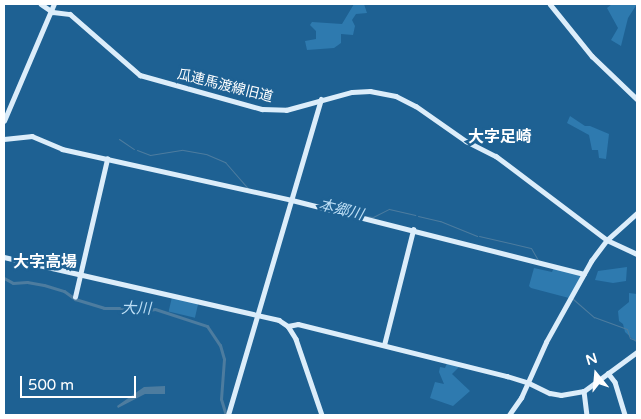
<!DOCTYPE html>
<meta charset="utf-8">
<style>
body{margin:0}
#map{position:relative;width:641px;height:419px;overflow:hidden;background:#1e6193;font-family:"Varela Round","Noto Sans JP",sans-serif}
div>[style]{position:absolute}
.green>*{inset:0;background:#2e7aaf;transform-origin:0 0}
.water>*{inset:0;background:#4d7c9f}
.stream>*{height:1px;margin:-0.5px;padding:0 0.5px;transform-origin:0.5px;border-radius:0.5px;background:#4d7c9f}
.river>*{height:3px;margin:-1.5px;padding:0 1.5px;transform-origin:1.5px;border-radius:1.5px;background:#4d7c9f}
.secondary>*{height:4.5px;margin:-2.25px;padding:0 2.25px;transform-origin:2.25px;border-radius:2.25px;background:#dcedfa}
span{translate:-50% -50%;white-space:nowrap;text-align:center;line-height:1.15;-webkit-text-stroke:5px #1e6193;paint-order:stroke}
.street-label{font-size:14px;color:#fff}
.water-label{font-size:15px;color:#bcdef5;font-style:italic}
.quarter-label{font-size:16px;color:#fff;font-weight:700}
.frame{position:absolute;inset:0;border:5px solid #fff;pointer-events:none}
.north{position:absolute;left:571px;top:349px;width:50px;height:50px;-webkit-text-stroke:4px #1e6193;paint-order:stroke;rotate:343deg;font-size:14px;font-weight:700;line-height:20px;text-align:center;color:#fff}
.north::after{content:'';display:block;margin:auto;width:18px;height:22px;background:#fff;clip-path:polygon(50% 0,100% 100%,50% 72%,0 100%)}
.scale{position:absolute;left:20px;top:376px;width:116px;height:22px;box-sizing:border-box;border:2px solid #fff;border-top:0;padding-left:6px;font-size:15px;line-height:18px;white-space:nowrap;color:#fff;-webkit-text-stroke:4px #1e6193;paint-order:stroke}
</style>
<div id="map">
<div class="green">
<i style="clip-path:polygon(354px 4px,364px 4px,367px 13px,356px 14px,352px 20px,355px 26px,353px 35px,341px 34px,341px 43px,334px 48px,307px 50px,305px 41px,316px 39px,316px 31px,310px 25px,312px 22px,342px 24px)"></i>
<i style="clip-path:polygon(612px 4px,637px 4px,628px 18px,621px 46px,611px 40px,618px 28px,607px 8px)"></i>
<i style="clip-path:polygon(570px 116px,585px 126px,590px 126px,609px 134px,606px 159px,599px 158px,598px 150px,592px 150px,589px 135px,567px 123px)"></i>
<i style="clip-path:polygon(554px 267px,582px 274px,569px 298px,531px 288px,529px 286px,534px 268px,552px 272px)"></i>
<i style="clip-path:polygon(627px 267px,626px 281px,613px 283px,595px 280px,598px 271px)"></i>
<i style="clip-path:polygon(629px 293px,637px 294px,637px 343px,625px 332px,623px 324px,619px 321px,618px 311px,629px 302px)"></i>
<i style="left:172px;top:297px;width:27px;height:15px;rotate:13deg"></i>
<i style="clip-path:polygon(447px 363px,460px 366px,452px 374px,470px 391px,453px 406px,430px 398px,435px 382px,444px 384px,439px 372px,440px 367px,445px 368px)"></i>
</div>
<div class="water">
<i style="clip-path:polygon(165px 386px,165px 394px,145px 394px,118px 408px,117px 406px,144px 387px)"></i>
</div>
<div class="stream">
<i style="left:119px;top:139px;width:18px;rotate:34deg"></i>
<i style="left:137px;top:150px;width:14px;rotate:21deg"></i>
<i style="left:150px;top:155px;width:33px;rotate:-9deg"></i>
<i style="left:183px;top:150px;width:23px;rotate:10deg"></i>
<i style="left:206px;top:154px;width:21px;rotate:23deg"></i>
<i style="left:225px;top:162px;width:35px;rotate:49deg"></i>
<i style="left:365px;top:216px;width:8px;rotate:7deg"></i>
<i style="left:373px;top:217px;width:18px;rotate:-27deg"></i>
<i style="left:389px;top:209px;width:27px;rotate:13deg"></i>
<i style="left:418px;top:216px;width:23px;rotate:13deg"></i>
<i style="left:440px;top:221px;width:40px;rotate:22deg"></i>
<i style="left:479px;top:236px;width:53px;rotate:13deg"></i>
<i style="left:531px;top:248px;width:14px;rotate:60deg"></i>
<i style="left:573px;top:299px;width:28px;rotate:41deg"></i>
<i style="left:594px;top:317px;width:35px;rotate:20deg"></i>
<i style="left:627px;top:329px;width:9px;rotate:72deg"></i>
<i style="left:630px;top:338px;width:8px;rotate:23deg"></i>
</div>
<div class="river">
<i style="left:4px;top:278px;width:10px;rotate:29deg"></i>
<i style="left:13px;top:283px;width:14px;rotate:-4deg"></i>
<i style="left:27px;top:282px;width:17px;rotate:10deg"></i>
<i style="left:44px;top:285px;width:21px;rotate:17deg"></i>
<i style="left:64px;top:291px;width:14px;rotate:36deg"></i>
<i style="left:75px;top:299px;width:30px;rotate:17deg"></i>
<i style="left:104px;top:308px;width:19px"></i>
<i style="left:123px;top:308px;width:16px;rotate:14deg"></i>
<i style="left:139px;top:312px;width:16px;rotate:-11deg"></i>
<i style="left:155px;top:309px;width:55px;rotate:18.1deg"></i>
<i style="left:207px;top:326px;width:23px;rotate:56deg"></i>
<i style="left:220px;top:345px;width:15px;rotate:74deg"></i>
<i style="left:224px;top:359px;width:40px;rotate:94.3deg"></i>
<i style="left:221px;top:399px;width:17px;rotate:73deg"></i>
</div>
<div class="secondary">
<i style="left:41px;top:4px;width:14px;rotate:34deg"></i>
<i style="left:53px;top:12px;width:17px;rotate:7deg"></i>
<i style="left:70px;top:14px;width:93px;rotate:41.1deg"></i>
<i style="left:140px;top:75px;width:127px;rotate:15.6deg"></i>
<i style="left:262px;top:109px;width:24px;rotate:2deg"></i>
<i style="left:286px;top:110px;width:68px;rotate:-15.3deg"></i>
<i style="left:352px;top:92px;width:18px;rotate:-3deg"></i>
<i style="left:370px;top:91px;width:26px;rotate:11deg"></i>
<i style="left:396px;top:96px;width:22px;rotate:27deg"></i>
<i style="left:416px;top:106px;width:61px;rotate:35deg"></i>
<i style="left:466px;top:141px;width:34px;rotate:27deg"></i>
<i style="left:496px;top:156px;width:139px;rotate:37.1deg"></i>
<i style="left:607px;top:240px;width:33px;rotate:25deg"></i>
<i style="left:550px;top:4px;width:67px;rotate:51.1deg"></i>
<i style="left:592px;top:56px;width:62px;rotate:43.7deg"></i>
<i style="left:4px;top:121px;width:127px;rotate:-66.9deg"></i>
<i style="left:4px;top:139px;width:28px;rotate:-6deg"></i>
<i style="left:32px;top:136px;width:33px;rotate:23deg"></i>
<i style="left:62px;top:149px;width:236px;rotate:12.5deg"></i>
<i style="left:292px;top:200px;width:301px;rotate:14.2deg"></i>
<i style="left:4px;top:257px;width:282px;rotate:12.9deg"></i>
<i style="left:279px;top:320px;width:11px;rotate:34deg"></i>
<i style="left:288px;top:326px;width:15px;rotate:58deg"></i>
<i style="left:296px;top:339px;width:80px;rotate:71.1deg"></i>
<i style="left:75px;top:297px;width:142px;rotate:-76.9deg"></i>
<i style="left:288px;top:326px;width:10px;rotate:-11deg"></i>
<i style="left:298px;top:324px;width:215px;rotate:14deg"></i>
<i style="left:507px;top:376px;width:21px;rotate:17deg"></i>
<i style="left:527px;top:382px;width:25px;rotate:26deg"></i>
<i style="left:550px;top:393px;width:11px;rotate:10deg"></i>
<i style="left:561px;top:395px;width:23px;rotate:-10deg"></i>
<i style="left:584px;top:391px;width:66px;rotate:-36.3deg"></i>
<i style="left:384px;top:345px;width:119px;rotate:-75.8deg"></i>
<i style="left:608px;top:373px;width:11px;rotate:52deg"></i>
<i style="left:615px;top:382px;width:34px;rotate:73deg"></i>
<i style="left:584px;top:391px;width:24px;rotate:83deg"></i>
<i style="left:228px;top:415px;width:329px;rotate:-73.6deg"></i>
<i style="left:509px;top:415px;width:21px;rotate:-55deg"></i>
<i style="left:521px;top:398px;width:61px;rotate:-65.9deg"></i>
<i style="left:546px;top:342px;width:93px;rotate:-60.9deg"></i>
<i style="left:591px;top:261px;width:26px;rotate:-53deg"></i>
<i style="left:607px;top:240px;width:40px;rotate:-42deg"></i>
</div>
<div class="street-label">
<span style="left:225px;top:86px;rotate:14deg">瓜連馬渡線旧道</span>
</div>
<div class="water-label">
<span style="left:341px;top:210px;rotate:14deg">本郷川</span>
<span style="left:136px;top:309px;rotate:1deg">大川</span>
</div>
<div class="quarter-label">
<span style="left:500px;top:137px">大字足崎</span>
<span style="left:45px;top:262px">大字高場</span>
</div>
<div class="frame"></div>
<div class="north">N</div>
<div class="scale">500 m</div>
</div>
